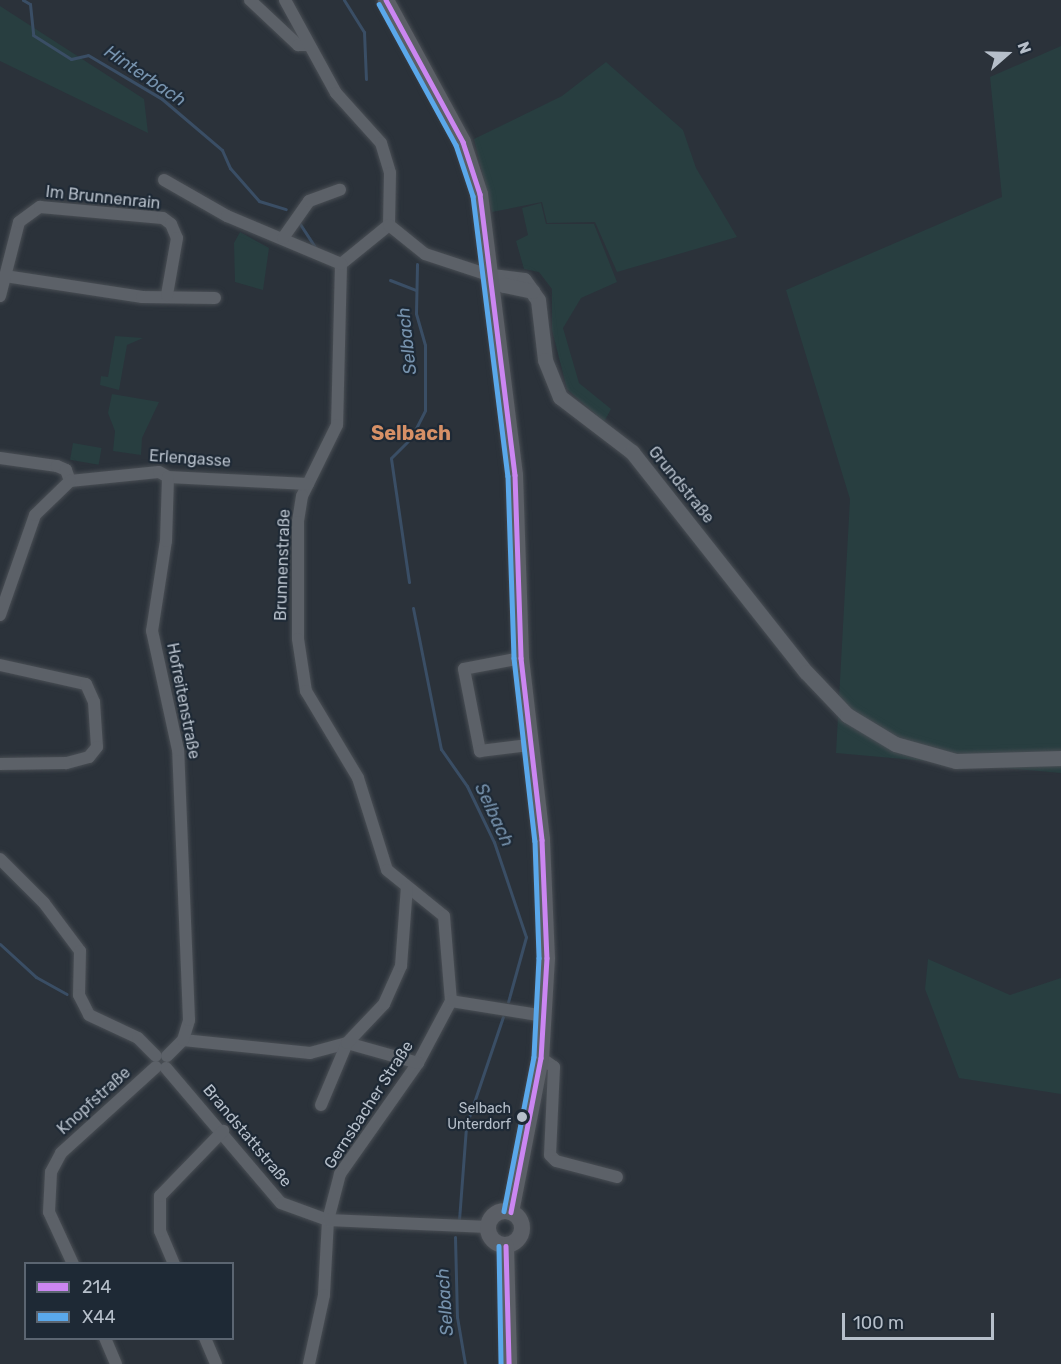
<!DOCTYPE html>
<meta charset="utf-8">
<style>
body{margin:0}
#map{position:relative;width:1061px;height:1364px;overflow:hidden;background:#2b323a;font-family:Rubik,sans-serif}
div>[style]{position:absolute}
.green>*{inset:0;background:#283e40;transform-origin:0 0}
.stream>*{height:3px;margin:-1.5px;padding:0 1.5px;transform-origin:1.5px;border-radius:1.5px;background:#3a4e65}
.roads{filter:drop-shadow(0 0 2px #494e54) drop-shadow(0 0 2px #494e54)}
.minor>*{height:12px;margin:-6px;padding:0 6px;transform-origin:6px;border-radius:6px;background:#5c6168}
.tertiary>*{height:15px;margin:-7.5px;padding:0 7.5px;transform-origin:7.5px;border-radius:7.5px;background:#5c6168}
.secondary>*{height:16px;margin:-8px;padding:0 8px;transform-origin:8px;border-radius:8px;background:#5b5f66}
.secondary>.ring{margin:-8px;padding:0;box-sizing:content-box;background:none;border:16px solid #5b5f66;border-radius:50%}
.bus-1>*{height:4.5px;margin:-2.25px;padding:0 2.25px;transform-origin:2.25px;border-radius:2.25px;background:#cb86f1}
.bus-2>*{height:4.5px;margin:-2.25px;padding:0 2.25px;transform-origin:2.25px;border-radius:2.25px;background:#5aa8eb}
.dots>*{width:16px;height:16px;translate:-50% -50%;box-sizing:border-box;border:3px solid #1e2935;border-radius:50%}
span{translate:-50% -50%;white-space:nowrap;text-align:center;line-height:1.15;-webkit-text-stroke:4.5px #1e2935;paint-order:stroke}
.bus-label{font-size:14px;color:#b6bfca}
.right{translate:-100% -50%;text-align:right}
.street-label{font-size:16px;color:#b6bfca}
.water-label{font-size:18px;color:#7692ad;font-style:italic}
.quarter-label{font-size:20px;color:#d69066;font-weight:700}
.legend{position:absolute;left:24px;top:1262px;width:210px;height:78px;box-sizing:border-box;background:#1e2935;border:2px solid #5b6571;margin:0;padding:8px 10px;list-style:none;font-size:18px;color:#b6bfca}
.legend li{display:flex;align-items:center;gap:12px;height:30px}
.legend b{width:30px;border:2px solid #5b6571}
.north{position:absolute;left:977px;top:24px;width:60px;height:60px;-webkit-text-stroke:4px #1e2935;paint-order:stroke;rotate:70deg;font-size:16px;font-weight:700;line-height:24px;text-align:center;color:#b6bfca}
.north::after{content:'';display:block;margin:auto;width:21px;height:27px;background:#b6bfca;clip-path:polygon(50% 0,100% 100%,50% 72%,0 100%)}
.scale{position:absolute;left:842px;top:1313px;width:152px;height:27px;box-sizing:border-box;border:3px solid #b6bfca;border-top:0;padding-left:8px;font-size:18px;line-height:21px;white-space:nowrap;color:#b6bfca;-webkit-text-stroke:4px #1e2935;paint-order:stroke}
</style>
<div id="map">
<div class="green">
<i style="clip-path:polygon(0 6px,144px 99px,148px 133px,0 61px)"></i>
<i style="clip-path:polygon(1061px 46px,1061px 773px,836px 753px,850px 499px,786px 290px,1002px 197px,990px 77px)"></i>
<i style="clip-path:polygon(606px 62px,683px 130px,696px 168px,737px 237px,617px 272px,595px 222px,547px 223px,542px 202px,492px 212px,474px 139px,562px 96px)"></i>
<i style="clip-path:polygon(541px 203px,546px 224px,594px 224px,617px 282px,581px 298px,563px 328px,579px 383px,611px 409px,604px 422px,567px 389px,552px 330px,552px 289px,539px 272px,524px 269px,516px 241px,528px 235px,522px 208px)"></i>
<i style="clip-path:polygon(240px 232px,269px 248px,263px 290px,235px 282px,234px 243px)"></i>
<i style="clip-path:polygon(115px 336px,143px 338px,127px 345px,119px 390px,100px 385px,101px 376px,108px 377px)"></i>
<i style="clip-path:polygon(112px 394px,159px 402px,142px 438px,141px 455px,113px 451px,115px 431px,108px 413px)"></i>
<i style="left:73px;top:443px;width:29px;height:17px;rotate:10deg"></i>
<i style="clip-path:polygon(928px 959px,1010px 995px,1061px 978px,1061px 1094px,959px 1078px,925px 989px)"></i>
</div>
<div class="stream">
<i style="left:23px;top:0;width:8px;rotate:30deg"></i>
<i style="left:30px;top:4px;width:31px;rotate:84deg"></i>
<i style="left:33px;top:35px;width:45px;rotate:32.3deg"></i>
<i style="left:71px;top:59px;width:17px;rotate:-13deg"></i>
<i style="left:88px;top:55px;width:86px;rotate:30.7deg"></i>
<i style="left:162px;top:99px;width:79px;rotate:40.4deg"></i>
<i style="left:222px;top:150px;width:20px;rotate:66deg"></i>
<i style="left:230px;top:168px;width:44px;rotate:48.7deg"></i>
<i style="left:259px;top:201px;width:28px;rotate:17deg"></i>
<i style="left:344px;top:0;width:38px;rotate:58deg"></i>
<i style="left:364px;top:32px;width:47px;rotate:87.6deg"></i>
<i style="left:300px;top:224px;width:27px;rotate:57deg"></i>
<i style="left:390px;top:280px;width:28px;rotate:21deg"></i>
<i style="left:409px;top:582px;width:125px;rotate:-98.3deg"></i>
<i style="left:391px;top:458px;width:28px;rotate:-45deg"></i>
<i style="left:411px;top:438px;width:31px;rotate:-63deg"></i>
<i style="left:425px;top:410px;width:65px;rotate:-90deg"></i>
<i style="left:425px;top:345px;width:33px;rotate:-106deg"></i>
<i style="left:416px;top:313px;width:49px;rotate:-88.8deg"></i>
<i style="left:413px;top:608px;width:144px;rotate:78.8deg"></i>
<i style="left:441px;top:749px;width:45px;rotate:54.9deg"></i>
<i style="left:467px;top:786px;width:62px;rotate:64.3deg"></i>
<i style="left:494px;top:842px;width:100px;rotate:71.4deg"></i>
<i style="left:526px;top:937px;width:67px;rotate:105.5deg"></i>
<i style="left:0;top:944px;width:49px;rotate:42.5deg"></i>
<i style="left:36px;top:977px;width:35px;rotate:29deg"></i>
<i style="left:459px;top:1220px;width:94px;rotate:-85.7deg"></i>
<i style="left:466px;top:1126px;width:115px;rotate:-71.3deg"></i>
<i style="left:455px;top:1237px;width:80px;rotate:88.6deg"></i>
<i style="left:457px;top:1317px;width:48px;rotate:80.3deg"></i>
</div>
<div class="roads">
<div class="minor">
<i style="left:250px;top:0;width:66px;rotate:43.2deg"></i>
<i style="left:298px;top:45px;width:11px"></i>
<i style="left:285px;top:0;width:106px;rotate:61.3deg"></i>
<i style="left:336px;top:93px;width:67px;rotate:48deg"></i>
<i style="left:381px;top:143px;width:31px;rotate:73deg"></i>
<i style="left:390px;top:173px;width:52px;rotate:91.1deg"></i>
<i style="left:389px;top:225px;width:62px;rotate:140.9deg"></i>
<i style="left:341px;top:264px;width:161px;rotate:91.4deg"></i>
<i style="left:337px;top:425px;width:79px;rotate:116.2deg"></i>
<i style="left:302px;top:496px;width:26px;rotate:99deg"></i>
<i style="left:298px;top:522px;width:117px;rotate:90deg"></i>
<i style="left:298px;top:639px;width:53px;rotate:81.3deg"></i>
<i style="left:306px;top:691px;width:101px;rotate:59.1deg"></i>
<i style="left:358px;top:778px;width:96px;rotate:72.5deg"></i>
<i style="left:387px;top:870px;width:73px;rotate:38.9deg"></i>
<i style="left:444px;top:916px;width:85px;rotate:85.3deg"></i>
<i style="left:451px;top:1001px;width:70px;rotate:118deg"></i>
<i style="left:418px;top:1063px;width:136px;rotate:125.1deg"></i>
<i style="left:340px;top:1174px;width:48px;rotate:104.6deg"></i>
<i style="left:328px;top:1220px;width:75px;rotate:93.1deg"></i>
<i style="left:324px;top:1295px;width:71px;rotate:102.3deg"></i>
<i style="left:164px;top:180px;width:73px;rotate:29.7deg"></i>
<i style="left:227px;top:216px;width:124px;rotate:22.8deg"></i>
<i style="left:389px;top:225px;width:46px;rotate:38.9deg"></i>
<i style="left:425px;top:254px;width:71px;rotate:18.2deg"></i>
<i style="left:283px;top:238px;width:45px;rotate:-54.9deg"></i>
<i style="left:309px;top:201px;width:33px;rotate:-20deg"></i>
<i style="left:5px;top:276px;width:139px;rotate:8.7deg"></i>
<i style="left:142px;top:297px;width:73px;rotate:0.8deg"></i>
<i style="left:0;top:296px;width:76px;rotate:-75.6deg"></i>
<i style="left:19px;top:222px;width:26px;rotate:-36deg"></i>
<i style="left:40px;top:207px;width:123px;rotate:5.1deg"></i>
<i style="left:163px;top:218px;width:10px;rotate:37deg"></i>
<i style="left:171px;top:224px;width:15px;rotate:67deg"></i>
<i style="left:177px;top:238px;width:58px;rotate:100deg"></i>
<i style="left:0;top:458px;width:58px;rotate:8deg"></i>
<i style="left:57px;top:466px;width:10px;rotate:24deg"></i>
<i style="left:66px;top:470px;width:12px;rotate:70deg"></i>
<i style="left:70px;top:481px;width:89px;rotate:-5.8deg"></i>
<i style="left:159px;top:472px;width:10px;rotate:29deg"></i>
<i style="left:168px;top:477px;width:140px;rotate:2.9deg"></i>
<i style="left:0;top:615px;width:106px;rotate:-70.7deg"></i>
<i style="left:35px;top:515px;width:49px;rotate:-44.2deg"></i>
<i style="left:521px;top:658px;width:58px;rotate:169.1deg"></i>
<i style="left:464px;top:669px;width:84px;rotate:79deg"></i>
<i style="left:480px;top:751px;width:49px;rotate:-7deg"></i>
<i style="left:0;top:665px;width:88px;rotate:12.5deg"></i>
<i style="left:86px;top:684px;width:20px;rotate:66deg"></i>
<i style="left:94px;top:702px;width:45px;rotate:86.2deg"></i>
<i style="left:97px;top:747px;width:13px;rotate:129deg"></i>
<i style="left:89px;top:757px;width:24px;rotate:165deg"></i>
<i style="left:66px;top:763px;width:66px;rotate:179.1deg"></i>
<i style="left:0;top:859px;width:62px;rotate:45deg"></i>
<i style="left:44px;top:903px;width:60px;rotate:53.1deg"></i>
<i style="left:80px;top:951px;width:44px;rotate:91.3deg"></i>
<i style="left:79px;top:995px;width:22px;rotate:63deg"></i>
<i style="left:89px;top:1015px;width:54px;rotate:25.1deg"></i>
<i style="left:138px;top:1038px;width:25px;rotate:45deg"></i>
<i style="left:451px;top:1001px;width:95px;rotate:9.1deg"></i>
<i style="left:183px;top:1040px;width:128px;rotate:5.8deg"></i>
<i style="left:310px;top:1053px;width:38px;rotate:-15deg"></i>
<i style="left:347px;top:1043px;width:74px;rotate:15.7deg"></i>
<i style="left:167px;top:1056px;width:23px;rotate:-45deg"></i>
<i style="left:183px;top:1040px;width:21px;rotate:-73deg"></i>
<i style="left:189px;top:1020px;width:270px;rotate:-92.3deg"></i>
<i style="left:178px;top:750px;width:122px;rotate:-102.3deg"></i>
<i style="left:152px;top:631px;width:91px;rotate:-81.2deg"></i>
<i style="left:166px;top:541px;width:64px;rotate:-88.2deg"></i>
<i style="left:541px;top:1058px;width:16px;rotate:35deg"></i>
<i style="left:554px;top:1067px;width:88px;rotate:92.6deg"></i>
<i style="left:550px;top:1155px;width:8px;rotate:45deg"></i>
<i style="left:556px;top:1161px;width:63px;rotate:14.7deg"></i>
<i style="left:166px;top:1068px;width:177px;rotate:49.6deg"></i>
<i style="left:281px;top:1203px;width:50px;rotate:19.9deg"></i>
<i style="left:328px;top:1220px;width:160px;rotate:2.5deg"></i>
<i style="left:321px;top:1105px;width:67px;rotate:-67.2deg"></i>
<i style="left:347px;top:1043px;width:54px;rotate:-46.5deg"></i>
<i style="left:384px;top:1004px;width:42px;rotate:-65.9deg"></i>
<i style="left:401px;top:966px;width:79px;rotate:-85.7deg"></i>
<i style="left:73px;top:1264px;width:57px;rotate:-114.8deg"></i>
<i style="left:49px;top:1212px;width:40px;rotate:-87.1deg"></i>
<i style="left:51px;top:1172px;width:21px;rotate:-62deg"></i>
<i style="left:61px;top:1153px;width:128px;rotate:-42.2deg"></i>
<i style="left:174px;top:1264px;width:36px;rotate:-113deg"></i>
<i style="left:160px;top:1231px;width:35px;rotate:-90deg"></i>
<i style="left:160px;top:1196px;width:91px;rotate:-45.9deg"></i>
<i style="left:105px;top:1338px;width:28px;rotate:67deg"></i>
<i style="left:205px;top:1338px;width:28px;rotate:67deg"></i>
</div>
<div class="tertiary">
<i style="left:492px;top:276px;width:32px;rotate:7deg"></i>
<i style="left:524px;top:280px;width:24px;rotate:55deg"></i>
<i style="left:538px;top:300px;width:60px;rotate:83.3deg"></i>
<i style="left:545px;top:360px;width:40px;rotate:68deg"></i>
<i style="left:560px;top:397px;width:91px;rotate:37.4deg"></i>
<i style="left:632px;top:452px;width:280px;rotate:51.7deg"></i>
<i style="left:806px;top:672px;width:59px;rotate:46.4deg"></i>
<i style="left:847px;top:715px;width:56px;rotate:31.1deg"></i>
<i style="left:895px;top:744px;width:63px;rotate:15.6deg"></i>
<i style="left:956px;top:761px;width:105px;rotate:-1.6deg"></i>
<i style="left:492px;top:276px;width:15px;rotate:37deg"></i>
<i style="left:504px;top:285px;width:29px;rotate:12deg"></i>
</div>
<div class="secondary">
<i style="left:386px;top:0;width:162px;rotate:61.5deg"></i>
<i style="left:463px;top:142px;width:55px;rotate:71.9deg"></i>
<i style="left:480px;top:194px;width:283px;rotate:82.9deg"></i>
<i style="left:515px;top:475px;width:183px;rotate:88.1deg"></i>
<i style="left:521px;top:658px;width:183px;rotate:83.4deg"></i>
<i style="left:542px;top:840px;width:118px;rotate:87.6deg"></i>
<i style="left:547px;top:958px;width:100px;rotate:93.4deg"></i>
<i style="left:541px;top:1058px;width:157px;rotate:101deg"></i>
<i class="ring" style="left:488px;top:1211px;width:18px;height:18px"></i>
<i style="left:506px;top:1246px;width:118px;rotate:88.5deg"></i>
</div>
</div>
<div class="bus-1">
<i style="left:386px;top:0;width:162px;rotate:61.5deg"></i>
<i style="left:463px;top:142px;width:55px;rotate:71.9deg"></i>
<i style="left:480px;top:194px;width:283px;rotate:82.9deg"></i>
<i style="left:515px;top:475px;width:183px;rotate:88.1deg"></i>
<i style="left:521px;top:658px;width:183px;rotate:83.4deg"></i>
<i style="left:542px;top:840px;width:118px;rotate:87.6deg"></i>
<i style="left:547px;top:958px;width:100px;rotate:93.4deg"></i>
<i style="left:541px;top:1058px;width:157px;rotate:101deg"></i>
<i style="left:506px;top:1246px;width:118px;rotate:88.5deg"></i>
</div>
<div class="bus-2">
<i style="left:379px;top:4px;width:161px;rotate:61.4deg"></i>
<i style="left:456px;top:145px;width:54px;rotate:71.6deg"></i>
<i style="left:473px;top:196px;width:282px;rotate:82.9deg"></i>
<i style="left:508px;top:476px;width:182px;rotate:88.1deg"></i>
<i style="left:514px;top:658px;width:184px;rotate:83.5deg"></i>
<i style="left:535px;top:841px;width:117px;rotate:88deg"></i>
<i style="left:539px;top:958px;width:99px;rotate:92.9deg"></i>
<i style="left:534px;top:1057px;width:157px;rotate:101deg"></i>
<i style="left:499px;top:1246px;width:118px;rotate:89deg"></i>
</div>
<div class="dots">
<i style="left:522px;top:1117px;background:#b6bfca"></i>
</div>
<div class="bus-label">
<span class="right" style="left:511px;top:1117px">Selbach<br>Unterdorf</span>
</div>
<div class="street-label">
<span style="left:103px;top:198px;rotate:6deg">Im Brunnenrain</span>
<span style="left:190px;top:459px;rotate:4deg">Erlengasse</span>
<span style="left:681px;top:485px;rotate:51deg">Grundstraße</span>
<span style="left:283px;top:565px;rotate:-88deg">Brunnenstraße</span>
<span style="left:183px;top:701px;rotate:79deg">Hofreitenstraße</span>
<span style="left:94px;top:1101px;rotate:-42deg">Knopfstraße</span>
<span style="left:369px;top:1105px;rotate:-57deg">Gernsbacher Straße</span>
<span style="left:247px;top:1136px;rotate:50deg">Brandstattstraße</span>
</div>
<div class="water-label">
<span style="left:145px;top:76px;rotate:34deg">Hinterbach</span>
<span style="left:407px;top:341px;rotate:-96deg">Selbach</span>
<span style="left:494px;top:815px;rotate:65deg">Selbach</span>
<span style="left:445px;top:1302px;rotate:-94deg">Selbach</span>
</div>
<div class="quarter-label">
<span style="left:411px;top:433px">Selbach</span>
</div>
<ul class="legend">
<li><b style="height:8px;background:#cb86f1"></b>214</li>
<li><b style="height:8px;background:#5aa8eb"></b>X44</li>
</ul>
<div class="north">N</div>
<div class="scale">100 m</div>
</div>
